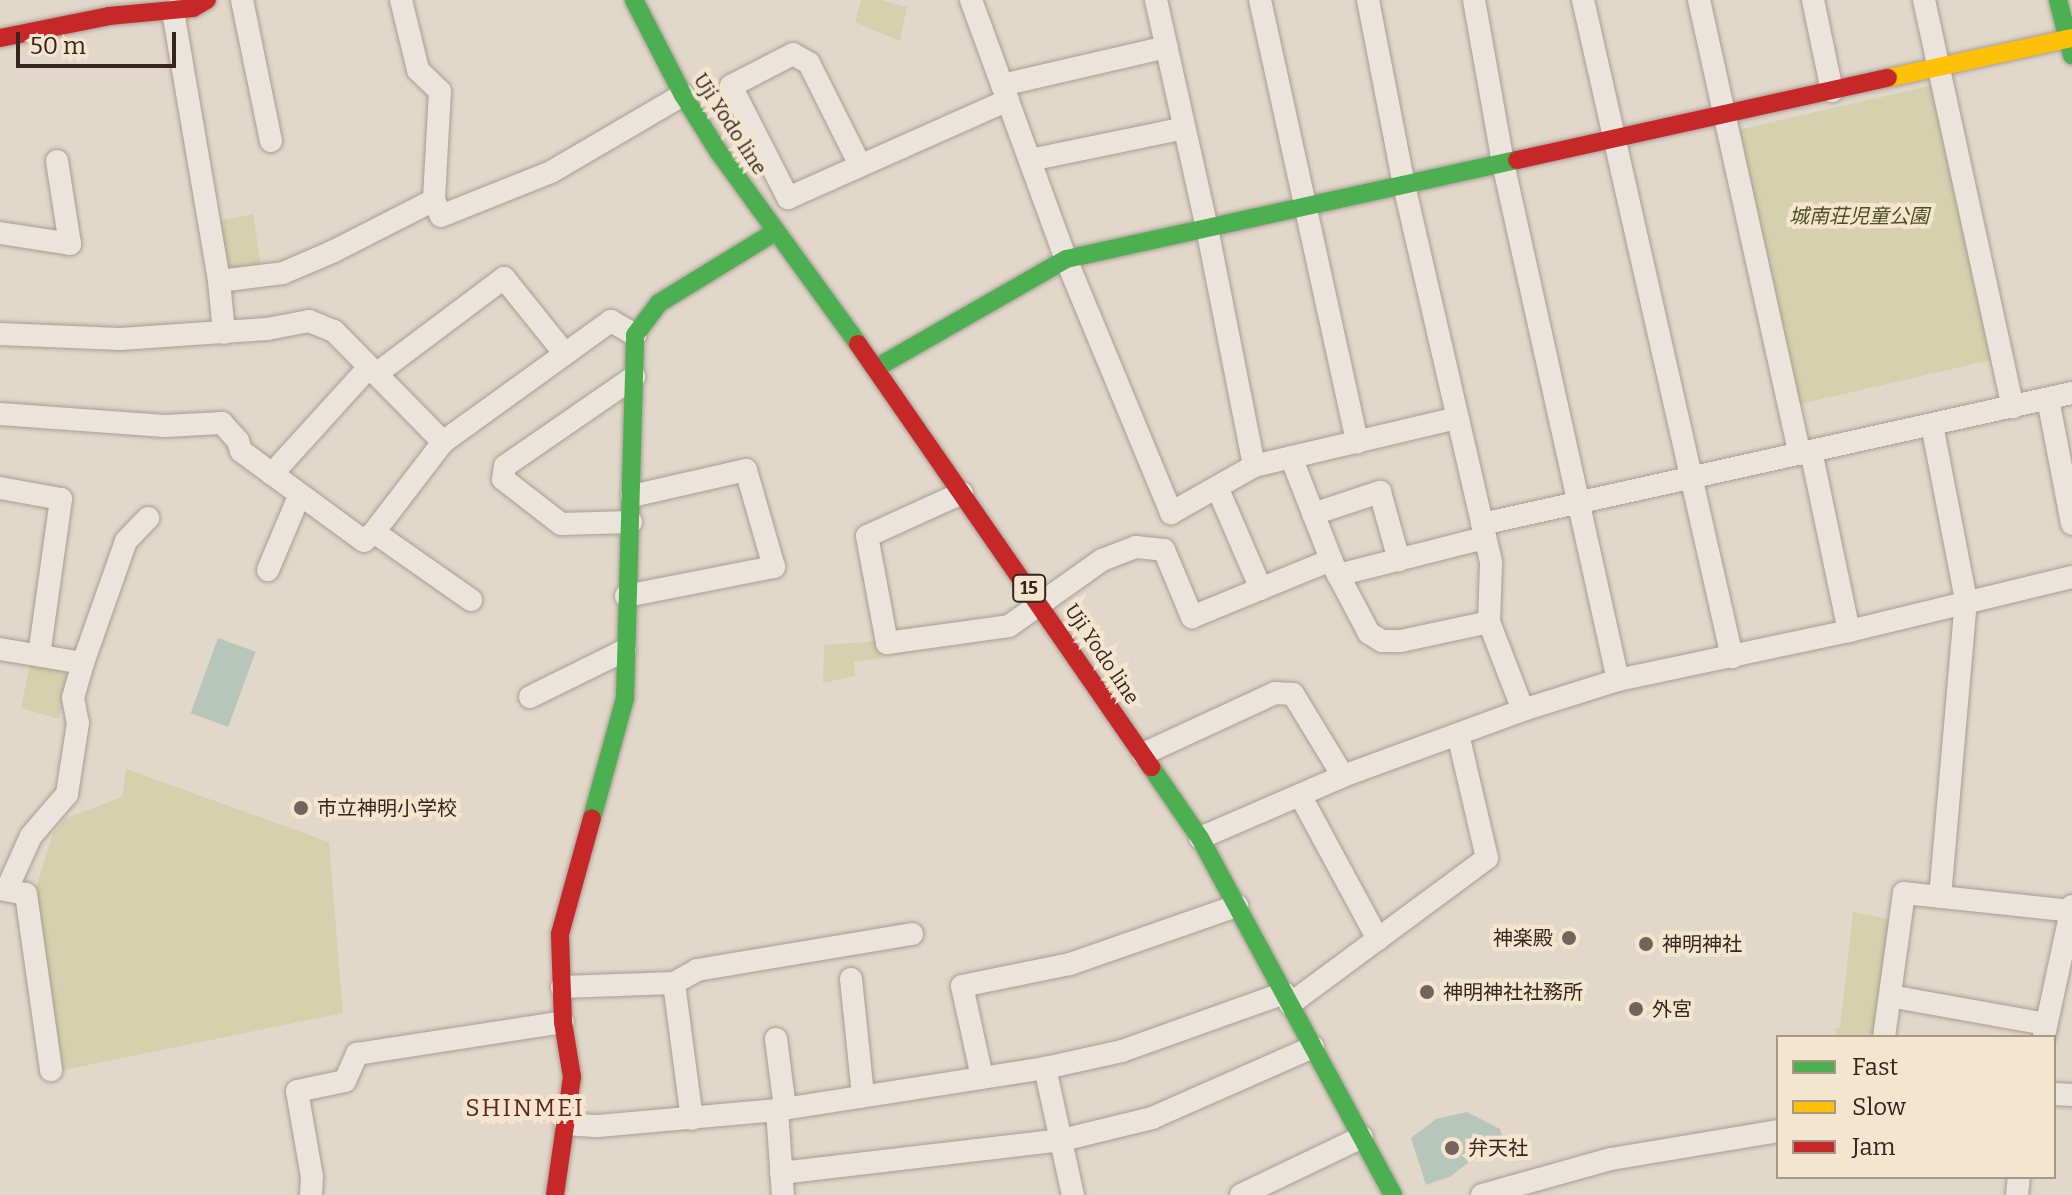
<!DOCTYPE html>
<meta charset="utf-8">
<style>
body{margin:0}
#map{position:relative;width:2072px;height:1195px;overflow:hidden;background:#e2d8ca;font-family:Bitter,"Noto Sans JP",serif}
div>[style]{position:absolute}
.green>*{inset:0;background:#d5d0ad;transform-origin:0 0}
.water>*{inset:0;background:#b6c6ba;transform-origin:0 0}
.roads{filter:drop-shadow(0 0 2px #a79d94) drop-shadow(0 0 2px #a79d94)}
.street>*{height:22px;margin:-11px;padding:0 11px;transform-origin:11px;border-radius:11px;background:#eae4dc}
.fast>*{height:18px;margin:-9px;padding:0 9px;transform-origin:9px;border-radius:9px;background:#4caf50}
.slow>*{height:18px;margin:-9px;padding:0 9px;transform-origin:9px;border-radius:9px;background:#ffc107}
.jam>*{height:18px;margin:-9px;padding:0 9px;transform-origin:9px;border-radius:9px;background:#c62828}
.dots>*{width:22px;height:22px;translate:-50% -50%;box-sizing:border-box;border:4px solid #f4e5cf;border-radius:50%}
span{translate:-50% -50%;white-space:nowrap;text-align:center;line-height:1.15;-webkit-text-stroke:8px #f4e5cf;paint-order:stroke}
.shield-label span{padding:2px 6px;background:#f4e5cf;border:2px solid;border-radius:6px;-webkit-text-stroke-width:0}
.shield-label{font-size:18px;color:#35251d;font-weight:700}
.street-label{font-size:20px;color:#35251d}
.park-label{font-size:20px;color:#4b5024;font-style:italic}
.poi-label{font-size:20px;color:#35251d}
.left{translate:0 -50%;text-align:left}
.right{translate:-100% -50%;text-align:right}
.quarter-label{font-size:24px;color:#60231e;letter-spacing:2px}
.legend{position:absolute;left:1776px;top:1035px;width:280px;height:144px;box-sizing:border-box;background:#f4e5cf;border:2px solid #a89888;margin:0;padding:10px 14px;list-style:none;font-size:24px;color:#35251d}
.legend li{display:flex;align-items:center;gap:16px;height:40px}
.legend b{width:40px;border:2px solid #a89888}
.scale{position:absolute;left:16px;top:32px;width:160px;height:36px;box-sizing:border-box;border:4px solid #35251d;border-top:0;padding-left:10px;font-size:24px;line-height:28px;white-space:nowrap;color:#35251d;-webkit-text-stroke:6px #f4e5cf;paint-order:stroke}
</style>
<div id="map">
<div class="green">
<i style="clip-path:polygon(861px 0,880px 0,907px 7px,900px 41px,855px 22px)"></i>
<i style="left:1933px;top:85px;width:281px;height:202px;rotate:77deg"></i>
<i style="clip-path:polygon(253px 214px,261px 266px,236px 271px,224px 266px,218px 221px)"></i>
<i style="clip-path:polygon(880px 641px,882px 658px,854px 662px,855px 676px,823px 683px,824px 645px)"></i>
<i style="clip-path:polygon(30px 664px,60px 668px,68px 677px,59px 719px,21px 708px)"></i>
<i style="clip-path:polygon(126px 769px,329px 842px,343px 1013px,59px 1071px,34px 894px,53px 833px,66px 818px,122px 797px)"></i>
<i style="clip-path:polygon(1853px 912px,1893px 920px,1877px 1037px,1835px 1036px,1836px 1028px,1840px 1028px)"></i>
</div>
<div class="water">
<i style="left:218px;top:638px;width:40px;height:80px;rotate:20deg"></i>
<i style="clip-path:polygon(1467px 1112px,1500px 1129px,1507px 1155px,1483px 1151px,1451px 1176px,1426px 1185px,1411px 1138px,1436px 1119px)"></i>
</div>
<div class="roads">
<div class="street">
<i style="left:242px;top:0;width:144px;rotate:78.4deg"></i>
<i style="left:401px;top:0;width:72px;rotate:76.3deg"></i>
<i style="left:418px;top:70px;width:30px;rotate:44deg"></i>
<i style="left:440px;top:91px;width:109px;rotate:93.2deg"></i>
<i style="left:434px;top:200px;width:17px;rotate:66deg"></i>
<i style="left:441px;top:216px;width:118px;rotate:-21.8deg"></i>
<i style="left:551px;top:172px;width:153px;rotate:-30.3deg"></i>
<i style="left:971px;top:0;width:276px;rotate:69.9deg"></i>
<i style="left:1066px;top:259px;width:275px;rotate:67.5deg"></i>
<i style="left:1171px;top:513px;width:95px;rotate:-29.5deg"></i>
<i style="left:1254px;top:466px;width:209px;rotate:-13.3deg"></i>
<i style="left:1156px;top:0;width:234px;rotate:77.4deg"></i>
<i style="left:1207px;top:228px;width:243px;rotate:78.8deg"></i>
<i style="left:1260px;top:0;width:453px;rotate:77.6deg"></i>
<i style="left:1368px;top:0;width:188px;rotate:79deg"></i>
<i style="left:1404px;top:185px;width:388px;rotate:77deg"></i>
<i style="left:1491px;top:563px;width:59px;rotate:91.9deg"></i>
<i style="left:1489px;top:622px;width:94px;rotate:68.9deg"></i>
<i style="left:1474px;top:0;width:166px;rotate:79.9deg"></i>
<i style="left:1503px;top:163px;width:530px;rotate:77.46deg"></i>
<i style="left:1583px;top:0;width:674px;rotate:77.22deg"></i>
<i style="left:1699px;top:0;width:465px;rotate:77.5deg"></i>
<i style="left:1813px;top:0;width:93px;rotate:78.2deg"></i>
<i style="left:1924px;top:0;width:417px;rotate:77.7deg"></i>
<i style="left:173px;top:11px;width:274px;rotate:80.3deg"></i>
<i style="left:219px;top:281px;width:52px;rotate:84.5deg"></i>
<i style="left:1002px;top:85px;width:169px;rotate:-13deg"></i>
<i style="left:1030px;top:160px;width:157px;rotate:-11.7deg"></i>
<i style="left:860px;top:165px;width:114px;rotate:-116.6deg"></i>
<i style="left:809px;top:63px;width:18px;rotate:-151deg"></i>
<i style="left:793px;top:54px;width:70px;rotate:152.7deg"></i>
<i style="left:731px;top:86px;width:126px;rotate:63deg"></i>
<i style="left:788px;top:198px;width:241px;rotate:-24deg"></i>
<i style="left:0;top:233px;width:71px;rotate:8.9deg"></i>
<i style="left:70px;top:244px;width:84px;rotate:-98.9deg"></i>
<i style="left:219px;top:281px;width:64px;rotate:-7.1deg"></i>
<i style="left:283px;top:273px;width:56px;rotate:-23.3deg"></i>
<i style="left:334px;top:251px;width:112px;rotate:-27deg"></i>
<i style="left:0;top:334px;width:120px;rotate:2.4deg"></i>
<i style="left:120px;top:339px;width:147px;rotate:-3.9deg"></i>
<i style="left:267px;top:329px;width:43px;rotate:-10.8deg"></i>
<i style="left:309px;top:321px;width:27px;rotate:22deg"></i>
<i style="left:334px;top:331px;width:156px;rotate:45.5deg"></i>
<i style="left:376px;top:374px;width:160px;rotate:-36.9deg"></i>
<i style="left:504px;top:278px;width:97px;rotate:51.2deg"></i>
<i style="left:2048px;top:399px;width:127px;rotate:79.1deg"></i>
<i style="left:0;top:414px;width:165px;rotate:4.2deg"></i>
<i style="left:165px;top:426px;width:57px;rotate:-3deg"></i>
<i style="left:222px;top:423px;width:24px;rotate:48deg"></i>
<i style="left:238px;top:441px;width:10px;rotate:73deg"></i>
<i style="left:241px;top:451px;width:152px;rotate:36.2deg"></i>
<i style="left:364px;top:541px;width:13px;rotate:-42deg"></i>
<i style="left:1932px;top:425px;width:178px;rotate:79deg"></i>
<i style="left:1966px;top:600px;width:298px;rotate:95deg"></i>
<i style="left:1811px;top:451px;width:184px;rotate:78.1deg"></i>
<i style="left:1291px;top:457px;width:118px;rotate:68.6deg"></i>
<i style="left:1334px;top:567px;width:75px;rotate:62.1deg"></i>
<i style="left:1369px;top:633px;width:15px;rotate:32deg"></i>
<i style="left:1382px;top:641px;width:19px"></i>
<i style="left:1401px;top:641px;width:90px;rotate:-12.2deg"></i>
<i style="left:272px;top:474px;width:144px;rotate:-47.8deg"></i>
<i style="left:1217px;top:487px;width:111px;rotate:66.7deg"></i>
<i style="left:0;top:488px;width:62px;rotate:10.2deg"></i>
<i style="left:61px;top:499px;width:158px;rotate:98deg"></i>
<i style="left:962px;top:493px;width:104px;rotate:155.6deg"></i>
<i style="left:867px;top:536px;width:109px;rotate:79.4deg"></i>
<i style="left:887px;top:643px;width:123px;rotate:-7.9deg"></i>
<i style="left:1009px;top:626px;width:114px;rotate:-35.4deg"></i>
<i style="left:1102px;top:560px;width:36px;rotate:-21deg"></i>
<i style="left:1136px;top:547px;width:28px;rotate:6deg"></i>
<i style="left:1164px;top:550px;width:73px;rotate:67.3deg"></i>
<i style="left:1192px;top:617px;width:150px;rotate:-22.3deg"></i>
<i style="left:1313px;top:514px;width:71px;rotate:-18.2deg"></i>
<i style="left:1380px;top:492px;width:71px;rotate:74.4deg"></i>
<i style="left:631px;top:522px;width:70px;rotate:178.4deg"></i>
<i style="left:561px;top:524px;width:73px;rotate:-142.2deg"></i>
<i style="left:503px;top:479px;width:13px;rotate:-81deg"></i>
<i style="left:505px;top:466px;width:157px;rotate:-34.6deg"></i>
<i style="left:1482px;top:524px;width:604px;rotate:-12.52deg"></i>
<i style="left:268px;top:570px;width:82px;rotate:-67.2deg"></i>
<i style="left:1338px;top:575px;width:151px;rotate:-14.2deg"></i>
<i style="left:626px;top:596px;width:151px;rotate:-11.1deg"></i>
<i style="left:774px;top:567px;width:101px;rotate:-106.1deg"></i>
<i style="left:746px;top:470px;width:117px;rotate:167.2deg"></i>
<i style="left:471px;top:600px;width:118px;rotate:-145deg"></i>
<i style="left:374px;top:532px;width:113px;rotate:-52.5deg"></i>
<i style="left:443px;top:442px;width:207px;rotate:-35.8deg"></i>
<i style="left:611px;top:321px;width:28px;rotate:30deg"></i>
<i style="left:0;top:649px;width:84px;rotate:9.6deg"></i>
<i style="left:83px;top:663px;width:36px;rotate:106deg"></i>
<i style="left:73px;top:698px;width:25px;rotate:79deg"></i>
<i style="left:78px;top:723px;width:72px;rotate:98.8deg"></i>
<i style="left:67px;top:794px;width:55px;rotate:130.6deg"></i>
<i style="left:31px;top:836px;width:58px;rotate:114.4deg"></i>
<i style="left:83px;top:663px;width:129px;rotate:-70.6deg"></i>
<i style="left:126px;top:541px;width:32px;rotate:-46deg"></i>
<i style="left:530px;top:697px;width:106px;rotate:-26.3deg"></i>
<i style="left:1143px;top:754px;width:145px;rotate:-24.8deg"></i>
<i style="left:1275px;top:693px;width:18px;rotate:3deg"></i>
<i style="left:1293px;top:694px;width:96px;rotate:58.6deg"></i>
<i style="left:1300px;top:795px;width:164px;rotate:61.6deg"></i>
<i style="left:1200px;top:838px;width:156px;rotate:-23.4deg"></i>
<i style="left:1343px;top:776px;width:192px;rotate:-20.1deg"></i>
<i style="left:1523px;top:710px;width:100px;rotate:-17.5deg"></i>
<i style="left:1618px;top:680px;width:236px;rotate:-12deg"></i>
<i style="left:1849px;top:631px;width:229px;rotate:-13.6deg"></i>
<i style="left:0;top:889px;width:26px;rotate:11deg"></i>
<i style="left:26px;top:894px;width:178px;rotate:81.9deg"></i>
<i style="left:851px;top:979px;width:118px;rotate:84.1deg"></i>
<i style="left:674px;top:983px;width:137px;rotate:82.5deg"></i>
<i style="left:562px;top:987px;width:112px;rotate:-2deg"></i>
<i style="left:674px;top:983px;width:26px;rotate:-29deg"></i>
<i style="left:697px;top:970px;width:218px;rotate:-9.5deg"></i>
<i style="left:1890px;top:996px;width:158px;rotate:10.2deg"></i>
<i style="left:1290px;top:1004px;width:245px;rotate:-36.5deg"></i>
<i style="left:1487px;top:858px;width:127px;rotate:-103.2deg"></i>
<i style="left:2044px;top:1036px;width:133px;rotate:-77.8deg"></i>
<i style="left:1884px;top:1037px;width:145px;rotate:-82.1deg"></i>
<i style="left:1904px;top:893px;width:169px;rotate:6.1deg"></i>
<i style="left:776px;top:1039px;width:70px;rotate:82.6deg"></i>
<i style="left:1045px;top:1068px;width:130px;rotate:77.6deg"></i>
<i style="left:982px;top:1077px;width:93px;rotate:-102.4deg"></i>
<i style="left:962px;top:986px;width:110px;rotate:-11.5deg"></i>
<i style="left:1070px;top:964px;width:177px;rotate:-19.2deg"></i>
<i style="left:2054px;top:1094px;width:18px;rotate:3deg"></i>
<i style="left:777px;top:1110px;width:85px;rotate:86deg"></i>
<i style="left:566px;top:1124px;width:32px;rotate:4deg"></i>
<i style="left:598px;top:1126px;width:180px;rotate:-5.1deg"></i>
<i style="left:777px;top:1110px;width:271px;rotate:-8.9deg"></i>
<i style="left:1045px;top:1068px;width:79px;rotate:-12.4deg"></i>
<i style="left:1122px;top:1051px;width:172px;rotate:-19.7deg"></i>
<i style="left:781px;top:1173px;width:283px;rotate:-6.7deg"></i>
<i style="left:1062px;top:1140px;width:93px;rotate:-13.7deg"></i>
<i style="left:1152px;top:1118px;width:176px;rotate:-23.8deg"></i>
<i style="left:311px;top:1195px;width:18px;rotate:-87deg"></i>
<i style="left:312px;top:1177px;width:87px;rotate:-99.9deg"></i>
<i style="left:297px;top:1091px;width:49px;rotate:-11.8deg"></i>
<i style="left:345px;top:1081px;width:30px;rotate:-66deg"></i>
<i style="left:357px;top:1054px;width:208px;rotate:-8.8deg"></i>
<i style="left:1241px;top:1195px;width:134px;rotate:-25.6deg"></i>
<i style="left:1482px;top:1195px;width:134px;rotate:-15.6deg"></i>
<i style="left:1611px;top:1159px;width:169px;rotate:-9.5deg"></i>
<i style="left:2017px;top:1195px;width:18px;rotate:-84deg"></i>
</div>
<div class="fast">
<i style="left:634px;top:0;width:107px;rotate:62.7deg"></i>
<i style="left:683px;top:95px;width:66px;rotate:58deg"></i>
<i style="left:718px;top:151px;width:238px;rotate:54deg"></i>
<i style="left:2058px;top:0;width:57px;rotate:75.7deg"></i>
<i style="left:876px;top:368px;width:219px;rotate:-29.8deg"></i>
<i style="left:1066px;top:259px;width:462px;rotate:-12.4deg"></i>
<i style="left:1151px;top:767px;width:86px;rotate:55.4deg"></i>
<i style="left:1200px;top:838px;width:406px;rotate:61.6deg"></i>
<i style="left:592px;top:818px;width:124px;rotate:-74.6deg"></i>
<i style="left:625px;top:698px;width:363px;rotate:-88.4deg"></i>
<i style="left:635px;top:335px;width:40px;rotate:-53deg"></i>
<i style="left:659px;top:303px;width:136px;rotate:-31.5deg"></i>
</div>
<div class="slow">
<i style="left:1888px;top:78px;width:188px;rotate:-12.3deg"></i>
</div>
<div class="jam">
<i style="left:0;top:38px;width:111px;rotate:-11.4deg"></i>
<i style="left:109px;top:16px;width:84px;rotate:-5.4deg"></i>
<i style="left:193px;top:8px;width:16px;rotate:-30deg"></i>
<i style="left:1517px;top:160px;width:380px;rotate:-12.5deg"></i>
<i style="left:858px;top:344px;width:515px;rotate:55.29deg"></i>
<i style="left:555px;top:1195px;width:119px;rotate:-81.8deg"></i>
<i style="left:572px;top:1077px;width:56px;rotate:-99.3deg"></i>
<i style="left:563px;top:1022px;width:88px;rotate:-92deg"></i>
<i style="left:560px;top:934px;width:120px;rotate:-74.6deg"></i>
</div>
</div>
<div class="dots">
<i style="left:301px;top:808px;background:#72645a"></i>
<i style="left:1569px;top:938px;background:#72645a"></i>
<i style="left:1646px;top:944px;background:#72645a"></i>
<i style="left:1427px;top:992px;background:#72645a"></i>
<i style="left:1636px;top:1009px;background:#72645a"></i>
<i style="left:1452px;top:1148px;background:#72645a"></i>
</div>
<div class="shield-label">
<span style="left:1029px;top:588px">15</span>
</div>
<div class="street-label">
<span style="left:730px;top:124px;rotate:57deg">Uji Yodo line</span>
<span style="left:1102px;top:654px;rotate:56deg">Uji Yodo line</span>
</div>
<div class="park-label">
<span style="left:1859px;top:216px">城南荘児童公園</span>
</div>
<div class="poi-label">
<span class="left" style="left:317px;top:808px">市立神明小学校</span>
<span class="right" style="left:1553px;top:938px">神楽殿</span>
<span class="left" style="left:1662px;top:944px">神明神社</span>
<span class="left" style="left:1443px;top:992px">神明神社社務所</span>
<span class="left" style="left:1652px;top:1009px">外宮</span>
<span class="left" style="left:1468px;top:1148px">弁天社</span>
</div>
<div class="quarter-label">
<span style="left:525px;top:1109px">SHINMEI</span>
</div>
<ul class="legend">
<li><b style="height:10px;background:#4caf50"></b>Fast</li>
<li><b style="height:10px;background:#ffc107"></b>Slow</li>
<li><b style="height:10px;background:#c62828"></b>Jam</li>
</ul>
<div class="scale">50 m</div>
</div>
